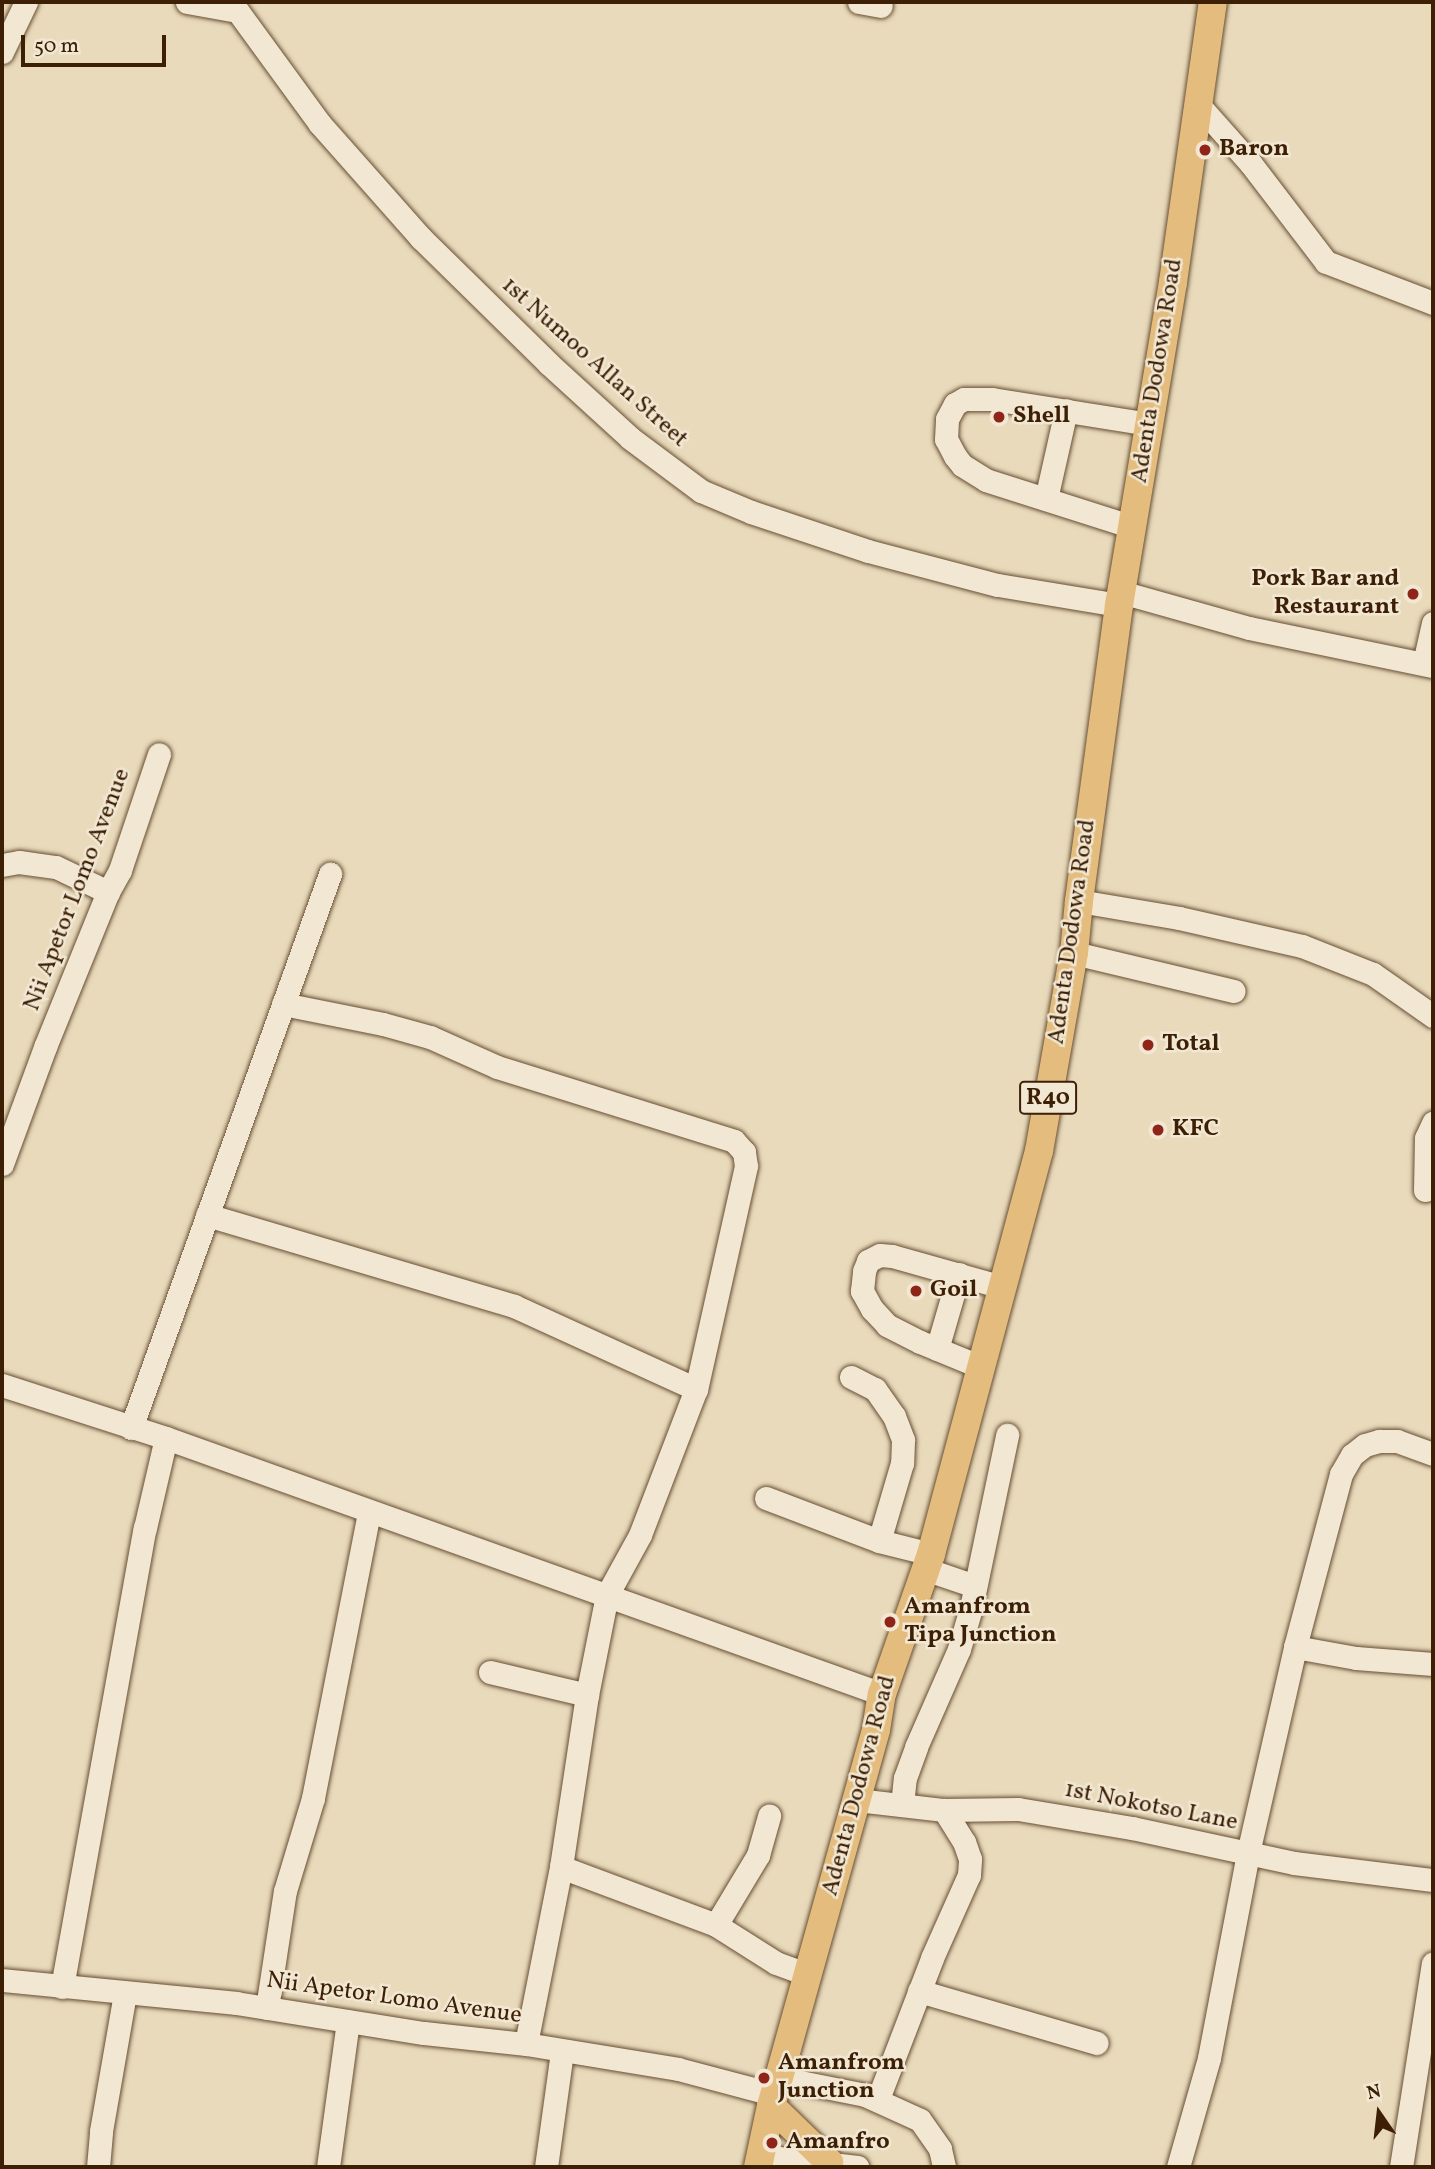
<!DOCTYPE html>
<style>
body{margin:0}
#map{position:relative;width:1435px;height:2169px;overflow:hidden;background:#e9dabc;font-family:Vollkorn,serif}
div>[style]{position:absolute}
.roads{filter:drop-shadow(0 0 2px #674e32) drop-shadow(0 0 2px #674e32)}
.minor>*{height:23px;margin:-11.5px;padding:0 11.5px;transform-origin:11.5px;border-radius:11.5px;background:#f1e7d3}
.major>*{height:28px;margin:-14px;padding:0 14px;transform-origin:14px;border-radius:14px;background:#e4bd7e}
.dots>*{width:19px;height:19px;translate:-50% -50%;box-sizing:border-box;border:4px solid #f1e7d3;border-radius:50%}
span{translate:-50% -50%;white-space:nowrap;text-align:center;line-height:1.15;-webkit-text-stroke:5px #f1e7d3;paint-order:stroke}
.shield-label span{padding:2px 5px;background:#f1e7d3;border:2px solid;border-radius:5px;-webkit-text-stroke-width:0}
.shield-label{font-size:23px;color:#3c1f04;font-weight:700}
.poi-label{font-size:24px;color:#3c1f04;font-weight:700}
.left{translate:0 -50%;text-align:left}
.right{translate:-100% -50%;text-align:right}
.street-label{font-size:24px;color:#3c1f04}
.frame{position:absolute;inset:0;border:4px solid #3c1f04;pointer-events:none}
.north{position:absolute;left:1344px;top:2078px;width:70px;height:70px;-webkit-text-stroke:5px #f1e7d3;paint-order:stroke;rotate:346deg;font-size:19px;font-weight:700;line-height:28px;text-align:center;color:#3c1f04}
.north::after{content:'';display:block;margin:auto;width:24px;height:32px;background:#3c1f04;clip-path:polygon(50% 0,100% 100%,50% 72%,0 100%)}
.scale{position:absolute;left:21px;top:35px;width:145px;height:32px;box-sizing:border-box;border:4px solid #3c1f04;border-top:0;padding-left:9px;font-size:21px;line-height:24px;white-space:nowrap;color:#3c1f04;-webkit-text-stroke:5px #f1e7d3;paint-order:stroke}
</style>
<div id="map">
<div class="roads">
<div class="minor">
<i style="left:187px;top:2px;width:51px;rotate:10.2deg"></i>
<i style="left:231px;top:2px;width:151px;rotate:53.9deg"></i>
<i style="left:320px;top:124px;width:152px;rotate:48.5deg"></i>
<i style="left:421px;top:238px;width:178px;rotate:44.5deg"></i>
<i style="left:548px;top:363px;width:111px;rotate:42.4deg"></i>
<i style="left:630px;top:438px;width:89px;rotate:36.7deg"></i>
<i style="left:701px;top:491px;width:54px;rotate:22.8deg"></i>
<i style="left:751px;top:512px;width:123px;rotate:18.4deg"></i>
<i style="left:868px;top:551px;width:134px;rotate:14.7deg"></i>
<i style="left:998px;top:585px;width:123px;rotate:9.4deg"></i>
<i style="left:859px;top:2px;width:22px;rotate:10deg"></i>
<i style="left:2px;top:52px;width:55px;rotate:-64.4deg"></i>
<i style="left:1197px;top:103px;width:81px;rotate:48.5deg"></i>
<i style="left:1251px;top:164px;width:123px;rotate:52.6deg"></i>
<i style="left:1326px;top:262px;width:115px;rotate:21deg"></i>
<i style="left:1046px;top:499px;width:91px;rotate:-77.3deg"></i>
<i style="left:1133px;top:527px;width:154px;rotate:-162.3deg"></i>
<i style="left:986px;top:480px;width:28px;rotate:-148deg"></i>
<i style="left:962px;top:465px;width:11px;rotate:-128deg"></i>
<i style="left:955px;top:456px;width:19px;rotate:-118deg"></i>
<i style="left:946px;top:439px;width:20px;rotate:-87deg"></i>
<i style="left:947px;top:419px;width:17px;rotate:-62deg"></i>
<i style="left:955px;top:404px;width:10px;rotate:-29deg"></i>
<i style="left:964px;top:399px;width:28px"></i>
<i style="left:992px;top:399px;width:160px;rotate:9deg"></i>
<i style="left:1121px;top:592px;width:133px;rotate:15.7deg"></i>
<i style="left:1249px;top:628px;width:188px;rotate:11.7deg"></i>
<i style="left:1424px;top:663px;width:41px;rotate:-77.3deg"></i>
<i style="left:2px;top:865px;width:17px;rotate:-10deg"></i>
<i style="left:19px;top:862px;width:37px;rotate:8deg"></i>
<i style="left:56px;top:867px;width:58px;rotate:25.7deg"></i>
<i style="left:1079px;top:901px;width:101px;rotate:9.6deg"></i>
<i style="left:1179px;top:918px;width:126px;rotate:12.8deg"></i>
<i style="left:1302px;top:946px;width:76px;rotate:21.5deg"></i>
<i style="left:1373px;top:974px;width:73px;rotate:35deg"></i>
<i style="left:1074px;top:953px;width:164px;rotate:13.4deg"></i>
<i style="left:283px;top:1004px;width:102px;rotate:11.3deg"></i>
<i style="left:383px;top:1024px;width:49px;rotate:15.5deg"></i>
<i style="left:430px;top:1037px;width:73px;rotate:24.1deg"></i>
<i style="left:497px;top:1067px;width:248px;rotate:17.3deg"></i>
<i style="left:734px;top:1141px;width:15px;rotate:48deg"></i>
<i style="left:744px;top:1152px;width:14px;rotate:82deg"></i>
<i style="left:746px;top:1166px;width:229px;rotate:102.6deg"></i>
<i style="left:2px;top:1164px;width:125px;rotate:-69.8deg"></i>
<i style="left:45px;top:1047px;width:167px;rotate:-67.9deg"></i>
<i style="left:108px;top:892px;width:25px;rotate:-61deg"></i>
<i style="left:120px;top:870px;width:122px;rotate:-71.4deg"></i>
<i style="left:1425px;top:1190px;width:52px;rotate:-88.9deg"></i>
<i style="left:1426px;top:1138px;width:17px;rotate:-65deg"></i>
<i style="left:207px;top:1215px;width:320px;rotate:16.5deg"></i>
<i style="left:514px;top:1306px;width:200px;rotate:24.5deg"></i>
<i style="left:696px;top:1389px;width:156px;rotate:111deg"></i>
<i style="left:640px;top:1535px;width:68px;rotate:118.8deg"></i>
<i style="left:607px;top:1595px;width:102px;rotate:101.3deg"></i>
<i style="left:587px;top:1695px;width:174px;rotate:98.6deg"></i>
<i style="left:561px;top:1867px;width:180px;rotate:101.2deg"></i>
<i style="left:937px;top:1349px;width:78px;rotate:-73.7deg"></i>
<i style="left:981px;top:1367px;width:66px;rotate:-157.7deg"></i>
<i style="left:920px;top:1342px;width:37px;rotate:-153deg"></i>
<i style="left:887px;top:1325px;width:22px;rotate:-133deg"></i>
<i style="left:872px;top:1309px;width:21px;rotate:-119deg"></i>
<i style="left:862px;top:1291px;width:20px;rotate:-84deg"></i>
<i style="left:864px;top:1271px;width:11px;rotate:-68deg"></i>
<i style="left:868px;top:1261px;width:13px;rotate:-27deg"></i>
<i style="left:880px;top:1255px;width:12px;rotate:5deg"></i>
<i style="left:892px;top:1256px;width:114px;rotate:15.7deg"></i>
<i style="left:851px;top:1377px;width:27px;rotate:27deg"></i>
<i style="left:875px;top:1389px;width:33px;rotate:55deg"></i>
<i style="left:894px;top:1416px;width:26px;rotate:69deg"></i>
<i style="left:903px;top:1440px;width:23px;rotate:92deg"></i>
<i style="left:902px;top:1463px;width:81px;rotate:106.4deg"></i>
<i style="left:2px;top:1385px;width:172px;rotate:17.9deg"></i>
<i style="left:166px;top:1438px;width:760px;rotate:19.67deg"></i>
<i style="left:131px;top:1428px;width:589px;rotate:-70.24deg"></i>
<i style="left:766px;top:1498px;width:121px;rotate:20.8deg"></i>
<i style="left:879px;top:1541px;width:54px;rotate:14deg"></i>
<i style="left:925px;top:1569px;width:53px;rotate:18.8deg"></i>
<i style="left:1295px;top:1647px;width:62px;rotate:10.2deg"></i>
<i style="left:1356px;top:1658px;width:77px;rotate:4.5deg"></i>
<i style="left:490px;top:1672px;width:100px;rotate:13.3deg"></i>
<i style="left:857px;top:1800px;width:88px;rotate:6.6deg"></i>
<i style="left:944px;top:1810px;width:74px;rotate:-0.8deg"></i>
<i style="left:1018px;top:1809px;width:116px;rotate:9.5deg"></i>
<i style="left:1132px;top:1828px;width:166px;rotate:12.2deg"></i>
<i style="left:1294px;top:1863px;width:140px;rotate:7deg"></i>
<i style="left:902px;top:1805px;width:27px;rotate:-84deg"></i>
<i style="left:905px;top:1778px;width:33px;rotate:-70deg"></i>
<i style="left:916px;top:1747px;width:107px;rotate:-66.3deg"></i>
<i style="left:959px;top:1649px;width:43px;rotate:-73.7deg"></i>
<i style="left:971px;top:1608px;width:177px;rotate:-78.2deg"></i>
<i style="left:561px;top:1867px;width:165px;rotate:20.5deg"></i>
<i style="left:716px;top:1925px;width:71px;rotate:32.3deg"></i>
<i style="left:776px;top:1963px;width:35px;rotate:20deg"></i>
<i style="left:716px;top:1925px;width:82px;rotate:-59deg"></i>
<i style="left:758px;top:1855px;width:41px;rotate:-74.2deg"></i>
<i style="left:2px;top:1980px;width:235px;rotate:5.6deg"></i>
<i style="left:236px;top:2003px;width:190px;rotate:9.1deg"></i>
<i style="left:424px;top:2033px;width:103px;rotate:6.2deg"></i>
<i style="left:526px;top:2044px;width:154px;rotate:9.3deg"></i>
<i style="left:678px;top:2069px;width:101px;rotate:14.9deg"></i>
<i style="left:62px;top:1987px;width:466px;rotate:-79.8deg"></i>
<i style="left:145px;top:1528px;width:92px;rotate:-76.9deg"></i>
<i style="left:919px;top:1991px;width:185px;rotate:16.3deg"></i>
<i style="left:267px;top:2008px;width:118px;rotate:-81.3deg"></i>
<i style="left:285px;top:1891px;width:97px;rotate:-73.2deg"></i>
<i style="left:313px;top:1798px;width:290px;rotate:-78.9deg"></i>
<i style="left:780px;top:2078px;width:87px;rotate:11.3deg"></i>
<i style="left:865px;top:2095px;width:60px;rotate:24.4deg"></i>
<i style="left:920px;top:2120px;width:35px;rotate:55deg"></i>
<i style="left:940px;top:2149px;width:18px;rotate:77deg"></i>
<i style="left:878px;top:2099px;width:151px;rotate:-69deg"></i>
<i style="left:932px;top:1958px;width:91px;rotate:-66deg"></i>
<i style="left:969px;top:1875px;width:16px;rotate:-86deg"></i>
<i style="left:970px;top:1859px;width:18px;rotate:-109deg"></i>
<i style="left:964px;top:1842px;width:38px;rotate:-122deg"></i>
<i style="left:761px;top:2156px;width:97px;rotate:6.5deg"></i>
<i style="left:98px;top:2167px;width:36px;rotate:-85deg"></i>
<i style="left:101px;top:2131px;width:140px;rotate:-80.1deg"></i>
<i style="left:328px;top:2167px;width:147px;rotate:-82.2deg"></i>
<i style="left:546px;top:2167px;width:117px;rotate:-82.1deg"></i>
<i style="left:1178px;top:2167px;width:113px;rotate:-74.1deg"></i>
<i style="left:1209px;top:2058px;width:209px;rotate:-79.2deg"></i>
<i style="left:1248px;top:1853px;width:211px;rotate:-77.1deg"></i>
<i style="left:1295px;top:1647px;width:179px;rotate:-75.1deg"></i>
<i style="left:1341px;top:1474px;width:22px;rotate:-60deg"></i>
<i style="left:1352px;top:1455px;width:16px;rotate:-38deg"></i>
<i style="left:1365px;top:1445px;width:15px;rotate:-16deg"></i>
<i style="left:1379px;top:1441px;width:18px"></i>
<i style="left:1397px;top:1441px;width:38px;rotate:20deg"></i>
<i style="left:1401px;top:2167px;width:206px;rotate:-81.1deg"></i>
</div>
<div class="major">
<i style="left:771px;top:2106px;width:81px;rotate:44deg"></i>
<i style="left:758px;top:2167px;width:62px;rotate:-78deg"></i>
<i style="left:771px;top:2106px;width:390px;rotate:-74.4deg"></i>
<i style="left:876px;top:1730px;width:36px;rotate:-81deg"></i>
<i style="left:882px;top:1694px;width:148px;rotate:-70.7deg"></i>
<i style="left:931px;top:1554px;width:417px;rotate:-75deg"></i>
<i style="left:1039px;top:1151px;width:201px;rotate:-80deg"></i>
<i style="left:1074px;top:953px;width:52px;rotate:-84.5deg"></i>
<i style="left:1079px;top:901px;width:299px;rotate:-82.3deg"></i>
<i style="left:1119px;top:605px;width:327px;rotate:-80.5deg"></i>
<i style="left:1173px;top:282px;width:283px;rotate:-81.9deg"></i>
</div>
</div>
<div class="dots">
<i style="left:1205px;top:150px;background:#8f2418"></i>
<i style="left:999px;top:417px;background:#8f2418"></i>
<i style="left:1413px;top:594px;background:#8f2418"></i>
<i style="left:1148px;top:1045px;background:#8f2418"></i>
<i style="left:1158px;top:1130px;background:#8f2418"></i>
<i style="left:916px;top:1291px;background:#8f2418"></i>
<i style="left:890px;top:1622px;background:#8f2418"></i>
<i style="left:764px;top:2078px;background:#8f2418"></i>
<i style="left:772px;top:2143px;background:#8f2418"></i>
</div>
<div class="shield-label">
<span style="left:1048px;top:1098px">R40</span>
</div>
<div class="poi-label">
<span class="left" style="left:1219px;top:150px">Baron</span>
<span class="left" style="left:1013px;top:417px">Shell</span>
<span class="right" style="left:1399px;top:594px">Pork Bar and<br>Restaurant</span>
<span class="left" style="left:1162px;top:1045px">Total</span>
<span class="left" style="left:1172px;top:1130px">KFC</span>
<span class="left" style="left:930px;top:1291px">Goil</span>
<span class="left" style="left:904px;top:1622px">Amanfrom<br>Tipa Junction</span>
<span class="left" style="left:778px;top:2078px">Amanfrom<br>Junction</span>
<span class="left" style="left:786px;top:2143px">Amanfro</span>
</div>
<div class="street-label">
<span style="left:594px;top:363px;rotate:42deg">1st Numoo Allan Street</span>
<span style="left:1158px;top:371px;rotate:-81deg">Adenta Dodowa Road</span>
<span style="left:78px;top:890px;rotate:-69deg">Nii Apetor Lomo Avenue</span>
<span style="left:1073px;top:932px;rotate:-82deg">Adenta Dodowa Road</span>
<span style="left:860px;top:1786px;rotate:-75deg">Adenta Dodowa Road</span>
<span style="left:1151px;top:1807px;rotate:11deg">1st Nokotso Lane</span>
<span style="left:394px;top:1999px;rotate:8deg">Nii Apetor Lomo Avenue</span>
</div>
<div class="frame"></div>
<div class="north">N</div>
<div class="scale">50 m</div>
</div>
